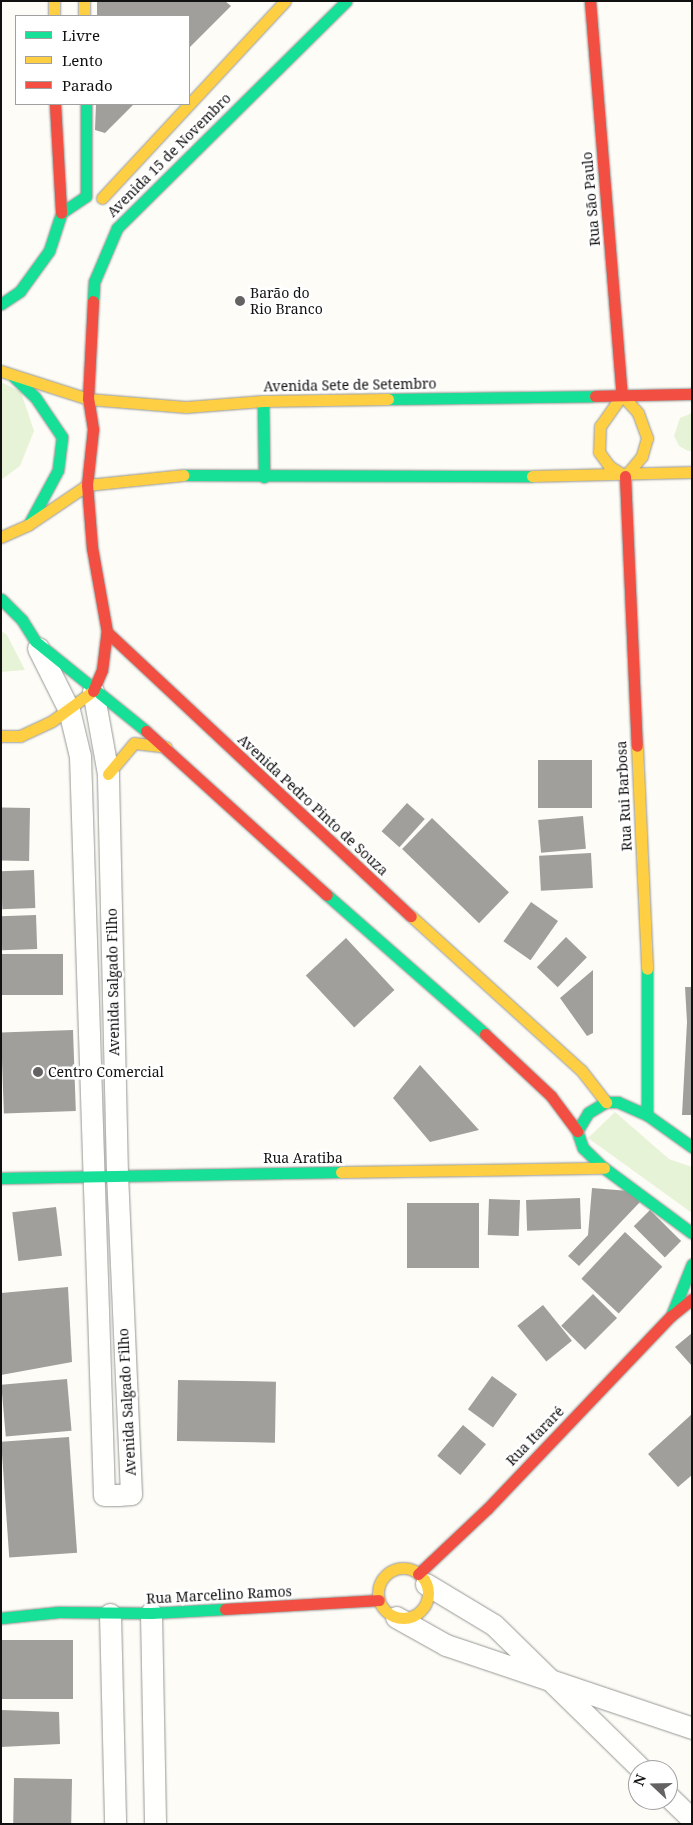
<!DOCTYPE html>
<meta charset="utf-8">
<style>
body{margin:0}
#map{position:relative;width:693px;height:1825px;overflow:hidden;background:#fdfcf7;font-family:"Noto Serif",serif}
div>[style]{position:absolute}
.green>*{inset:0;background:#e7f3d7}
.building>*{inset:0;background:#a19f9c;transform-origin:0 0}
.roads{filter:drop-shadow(0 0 1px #979795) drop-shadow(0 0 1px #979795)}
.street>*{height:21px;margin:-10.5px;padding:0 10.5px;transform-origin:10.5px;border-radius:10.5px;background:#fffffe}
.fast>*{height:11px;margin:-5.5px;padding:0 5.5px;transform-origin:5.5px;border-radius:5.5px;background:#16e098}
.slow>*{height:11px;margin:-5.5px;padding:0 5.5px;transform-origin:5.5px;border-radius:5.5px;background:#ffcf43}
.slow>.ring{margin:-5.5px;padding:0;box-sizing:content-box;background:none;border:11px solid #ffcf43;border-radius:50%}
.jam>*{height:11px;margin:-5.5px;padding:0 5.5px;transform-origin:5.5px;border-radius:5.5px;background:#f24e42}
.dots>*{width:14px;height:14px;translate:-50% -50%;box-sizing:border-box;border:2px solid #fff;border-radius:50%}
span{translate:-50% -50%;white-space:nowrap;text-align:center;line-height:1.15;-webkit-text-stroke:5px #fff;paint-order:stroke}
.street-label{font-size:14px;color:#111}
.poi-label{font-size:14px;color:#111}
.left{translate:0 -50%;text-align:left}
.frame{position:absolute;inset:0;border:2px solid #111;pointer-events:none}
.legend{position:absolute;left:15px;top:15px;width:175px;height:90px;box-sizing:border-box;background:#fff;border:1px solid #a0a0a0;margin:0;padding:6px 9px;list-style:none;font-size:15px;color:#111}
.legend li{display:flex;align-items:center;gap:10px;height:25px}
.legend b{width:25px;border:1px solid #a0a0a0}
.north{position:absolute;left:628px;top:1760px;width:50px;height:50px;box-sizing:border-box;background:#fff;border:1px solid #a0a0a0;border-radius:50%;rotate:291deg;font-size:14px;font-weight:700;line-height:20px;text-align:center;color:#111}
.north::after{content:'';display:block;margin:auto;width:18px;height:22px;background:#646362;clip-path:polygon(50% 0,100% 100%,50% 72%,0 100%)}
</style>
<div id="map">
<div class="green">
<i style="clip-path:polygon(1px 382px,21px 392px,34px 431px,20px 466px,1px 480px)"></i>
<i style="clip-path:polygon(692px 413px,692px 451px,688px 451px,679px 446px,674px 436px,680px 418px)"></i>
<i style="clip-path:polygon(1px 631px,7px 635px,25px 670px,1px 672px)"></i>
<i style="clip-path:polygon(615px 1112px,669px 1159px,692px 1167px,692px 1213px,588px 1138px)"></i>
</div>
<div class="building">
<i style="clip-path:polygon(97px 1px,225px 1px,231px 6px,189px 48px,189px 16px,97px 16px)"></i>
<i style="clip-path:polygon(96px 104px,134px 104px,105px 133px,95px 130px)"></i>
<i style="left:592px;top:760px;width:48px;height:54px;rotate:90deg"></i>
<i style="left:407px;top:803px;width:24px;height:38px;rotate:42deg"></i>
<i style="left:30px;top:808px;width:53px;height:29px;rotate:91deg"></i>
<i style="left:583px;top:816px;width:33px;height:45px;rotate:85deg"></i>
<i style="left:432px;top:818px;width:107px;height:43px;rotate:44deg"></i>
<i style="left:591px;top:853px;width:35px;height:52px;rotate:87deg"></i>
<i style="left:34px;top:870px;width:38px;height:33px;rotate:88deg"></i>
<i style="left:531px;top:902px;width:33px;height:48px;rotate:35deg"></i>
<i style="left:36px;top:915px;width:34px;height:35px;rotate:88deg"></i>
<i style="left:566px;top:937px;width:29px;height:42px;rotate:44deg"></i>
<i style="left:346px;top:938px;width:71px;height:55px;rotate:47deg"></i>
<i style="left:63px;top:954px;width:41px;height:62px;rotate:90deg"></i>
<i style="clip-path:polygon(593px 970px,593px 1033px,587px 1036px,560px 998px)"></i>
<i style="clip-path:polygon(685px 987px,692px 987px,692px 1115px,682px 1115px,687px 1022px)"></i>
<i style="left:73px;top:1030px;width:81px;height:72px;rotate:88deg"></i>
<i style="clip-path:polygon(420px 1065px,479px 1130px,430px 1142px,393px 1098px)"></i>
<i style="clip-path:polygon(592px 1188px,629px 1191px,640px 1202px,579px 1266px,568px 1256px,588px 1235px)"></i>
<i style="left:580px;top:1198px;width:31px;height:54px;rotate:88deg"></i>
<i style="left:489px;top:1199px;width:31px;height:36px;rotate:2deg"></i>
<i style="left:407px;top:1203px;width:72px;height:65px"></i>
<i style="left:56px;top:1207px;width:49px;height:44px;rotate:83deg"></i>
<i style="left:650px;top:1210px;width:44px;height:23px;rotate:45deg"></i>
<i style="left:625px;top:1232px;width:51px;height:64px;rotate:43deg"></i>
<i style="clip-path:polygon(68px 1287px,72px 1362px,1px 1375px,1px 1293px)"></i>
<i style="left:593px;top:1294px;width:34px;height:45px;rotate:45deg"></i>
<i style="left:543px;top:1305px;width:46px;height:33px;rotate:51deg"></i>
<i style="clip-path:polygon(692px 1333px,692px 1366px,675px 1347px)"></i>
<i style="left:492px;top:1376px;width:31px;height:41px;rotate:36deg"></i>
<i style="left:67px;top:1379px;width:52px;height:66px;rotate:85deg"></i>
<i style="left:178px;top:1380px;width:98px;height:61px;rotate:1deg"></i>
<i style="clip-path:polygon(692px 1414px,692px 1475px,678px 1487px,648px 1454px)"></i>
<i style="left:463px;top:1425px;width:30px;height:40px;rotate:40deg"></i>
<i style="left:69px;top:1437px;width:116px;height:68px;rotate:86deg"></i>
<i style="left:73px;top:1640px;width:59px;height:72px;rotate:90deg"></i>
<i style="clip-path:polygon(1px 1710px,59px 1712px,60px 1744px,1px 1747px)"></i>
<i style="left:72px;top:1779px;width:45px;height:58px;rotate:91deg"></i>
</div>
<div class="roads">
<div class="street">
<i style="left:38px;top:648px;width:69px;rotate:63.4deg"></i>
<i style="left:69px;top:710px;width:47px;rotate:76.6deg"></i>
<i style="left:80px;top:756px;width:739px;rotate:88.14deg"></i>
<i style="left:104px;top:1495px;width:14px"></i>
<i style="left:118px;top:1495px;width:13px;rotate:-4deg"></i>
<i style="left:131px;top:1494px;width:320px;rotate:-92.5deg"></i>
<i style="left:117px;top:1174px;width:400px;rotate:-91.3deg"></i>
<i style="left:108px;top:774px;width:84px;rotate:-100.2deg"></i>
<i style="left:426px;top:1584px;width:79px;rotate:31.1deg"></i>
<i style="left:494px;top:1625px;width:207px;rotate:44.4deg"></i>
<i style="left:151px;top:1613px;width:211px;rotate:88.9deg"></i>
<i style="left:110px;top:1614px;width:210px;rotate:88.6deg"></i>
<i style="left:396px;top:1617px;width:57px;rotate:29.2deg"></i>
<i style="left:446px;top:1645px;width:260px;rotate:18.6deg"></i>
<i style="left:668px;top:1796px;width:33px;rotate:44deg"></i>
</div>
<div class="fast">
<i style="left:86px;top:104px;width:92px;rotate:90deg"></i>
<i style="left:93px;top:301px;width:19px;rotate:-87deg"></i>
<i style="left:94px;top:282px;width:59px;rotate:-66.9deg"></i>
<i style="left:117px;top:228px;width:322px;rotate:-44.7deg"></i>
<i style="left:1px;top:304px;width:23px;rotate:-34deg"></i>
<i style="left:20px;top:291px;width:49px;rotate:-54.1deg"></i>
<i style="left:49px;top:251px;width:40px;rotate:-72deg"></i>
<i style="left:61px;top:213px;width:30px;rotate:-34deg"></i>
<i style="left:14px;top:377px;width:29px;rotate:44deg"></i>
<i style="left:35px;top:397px;width:48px;rotate:56deg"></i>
<i style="left:62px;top:437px;width:33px;rotate:97deg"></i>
<i style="left:58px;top:470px;width:59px;rotate:118.3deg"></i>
<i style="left:388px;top:399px;width:207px;rotate:-0.8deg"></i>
<i style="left:263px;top:401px;width:76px;rotate:89.2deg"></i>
<i style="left:183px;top:475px;width:349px;rotate:0.2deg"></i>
<i style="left:1px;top:599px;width:30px;rotate:45deg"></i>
<i style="left:22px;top:620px;width:25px;rotate:58deg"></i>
<i style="left:35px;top:641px;width:143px;rotate:39deg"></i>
<i style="left:327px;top:895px;width:210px;rotate:41.3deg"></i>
<i style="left:647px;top:969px;width:146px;rotate:90deg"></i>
<i style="left:692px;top:1147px;width:55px;rotate:-144.6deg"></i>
<i style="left:647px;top:1115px;width:32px;rotate:-156deg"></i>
<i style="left:618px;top:1102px;width:12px;rotate:180deg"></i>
<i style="left:606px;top:1102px;width:21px;rotate:149deg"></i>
<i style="left:588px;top:1113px;width:21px;rotate:121deg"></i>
<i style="left:577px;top:1131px;width:18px;rotate:71deg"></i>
<i style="left:583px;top:1148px;width:29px;rotate:44deg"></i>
<i style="left:604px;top:1168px;width:109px;rotate:36.5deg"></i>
<i style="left:1px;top:1178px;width:340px;rotate:-1deg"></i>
<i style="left:671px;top:1316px;width:56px;rotate:-68deg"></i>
<i style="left:1px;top:1618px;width:58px;rotate:-5.9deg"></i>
<i style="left:59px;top:1612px;width:92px;rotate:0.6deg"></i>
<i style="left:151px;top:1613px;width:74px;rotate:-3.1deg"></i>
</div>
<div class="slow">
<i style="left:54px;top:1px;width:15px;rotate:90deg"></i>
<i style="left:84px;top:1px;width:15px;rotate:90deg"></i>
<i style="left:102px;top:198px;width:269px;rotate:-47.1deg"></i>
<i style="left:1px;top:371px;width:91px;rotate:17.8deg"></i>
<i style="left:88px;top:399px;width:98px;rotate:4.7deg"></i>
<i style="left:186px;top:407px;width:77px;rotate:-4.5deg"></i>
<i style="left:263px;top:401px;width:125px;rotate:-0.9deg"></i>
<i style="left:622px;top:395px;width:38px;rotate:125deg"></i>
<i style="left:600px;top:426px;width:26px;rotate:92deg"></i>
<i style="left:599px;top:452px;width:17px;rotate:54deg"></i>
<i style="left:609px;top:466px;width:19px;rotate:32deg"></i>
<i style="left:622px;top:395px;width:24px;rotate:48deg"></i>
<i style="left:638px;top:413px;width:27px;rotate:70deg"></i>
<i style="left:647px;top:438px;width:19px;rotate:106deg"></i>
<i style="left:642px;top:456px;width:26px;rotate:130deg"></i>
<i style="left:532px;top:476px;width:160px;rotate:-1.4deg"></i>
<i style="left:1px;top:537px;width:30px;rotate:-24deg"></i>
<i style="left:28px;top:525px;width:71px;rotate:-34.1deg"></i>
<i style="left:87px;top:485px;width:97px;rotate:-5.9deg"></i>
<i style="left:1px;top:736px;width:19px"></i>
<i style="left:20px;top:736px;width:35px;rotate:-25deg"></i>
<i style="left:52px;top:721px;width:51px;rotate:-36.2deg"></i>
<i style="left:637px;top:746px;width:223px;rotate:87.4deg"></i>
<i style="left:108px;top:774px;width:40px;rotate:-50deg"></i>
<i style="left:134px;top:743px;width:32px;rotate:7deg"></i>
<i style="left:411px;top:916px;width:229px;rotate:42.2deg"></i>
<i style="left:581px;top:1070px;width:41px;rotate:52deg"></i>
<i style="left:341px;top:1172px;width:263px;rotate:-0.9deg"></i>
<i class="ring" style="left:378px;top:1568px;width:39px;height:39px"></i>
</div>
<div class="jam">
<i style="left:590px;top:1px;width:395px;rotate:85.4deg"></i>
<i style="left:55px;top:104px;width:109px;rotate:86.8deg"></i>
<i style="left:595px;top:396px;width:97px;rotate:-1.2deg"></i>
<i style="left:625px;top:476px;width:270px;rotate:87.5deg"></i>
<i style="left:107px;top:632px;width:416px;rotate:43.1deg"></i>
<i style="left:93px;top:691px;width:23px;rotate:-67deg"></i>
<i style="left:102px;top:670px;width:38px;rotate:-83deg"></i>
<i style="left:107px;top:632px;width:85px;rotate:-100.1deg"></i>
<i style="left:92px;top:548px;width:63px;rotate:-94.5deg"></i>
<i style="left:87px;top:485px;width:56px;rotate:-83.9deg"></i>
<i style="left:93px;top:429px;width:30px;rotate:-99deg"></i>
<i style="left:88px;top:399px;width:98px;rotate:-87.1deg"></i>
<i style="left:146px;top:731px;width:244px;rotate:42.2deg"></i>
<i style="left:485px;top:1034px;width:91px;rotate:43.2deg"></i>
<i style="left:551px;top:1096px;width:44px;rotate:53.4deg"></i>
<i style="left:418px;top:1574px;width:95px;rotate:-43.3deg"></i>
<i style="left:487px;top:1509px;width:267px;rotate:-46.4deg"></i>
<i style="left:671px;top:1316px;width:27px;rotate:-39deg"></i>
<i style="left:225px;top:1609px;width:154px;rotate:-3.3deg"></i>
</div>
</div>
<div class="dots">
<i style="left:240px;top:301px;background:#646362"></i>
<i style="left:38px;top:1072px;background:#646362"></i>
</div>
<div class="street-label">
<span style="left:169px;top:155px;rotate:-45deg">Avenida 15 de Novembro</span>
<span style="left:591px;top:199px;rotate:-95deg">Rua São Paulo</span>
<span style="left:350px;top:385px;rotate:-1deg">Avenida Sete de Setembro</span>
<span style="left:624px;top:796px;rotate:-93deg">Rua Rui Barbosa</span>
<span style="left:313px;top:805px;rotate:43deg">Avenida Pedro Pinto de Souza</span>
<span style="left:113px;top:982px;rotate:-91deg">Avenida Salgado Filho</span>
<span style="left:303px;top:1158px">Rua Aratiba</span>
<span style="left:127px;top:1402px;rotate:-93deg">Avenida Salgado Filho</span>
<span style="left:535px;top:1436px;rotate:-46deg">Rua Itararé</span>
<span style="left:219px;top:1595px;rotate:-3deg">Rua Marcelino Ramos</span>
</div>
<div class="poi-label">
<span class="left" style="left:250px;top:301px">Barão do<br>Rio Branco</span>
<span class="left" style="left:48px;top:1072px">Centro Comercial</span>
</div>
<div class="frame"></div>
<ul class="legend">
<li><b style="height:6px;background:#16e098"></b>Livre</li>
<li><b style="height:6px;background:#ffcf43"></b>Lento</li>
<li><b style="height:6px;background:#f24e42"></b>Parado</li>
</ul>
<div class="north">N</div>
</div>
